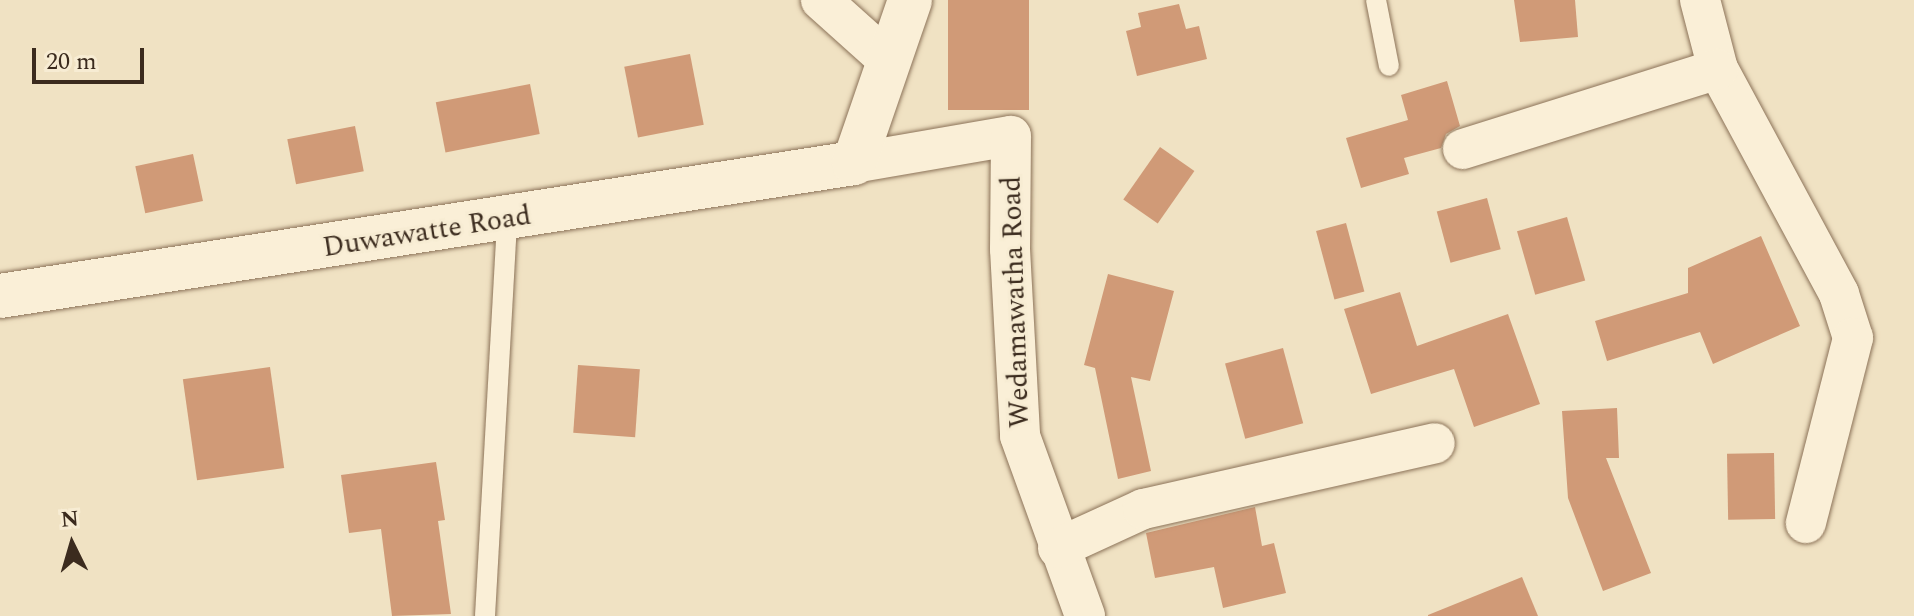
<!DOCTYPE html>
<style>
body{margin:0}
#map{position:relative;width:1914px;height:616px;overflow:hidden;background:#f0e2c3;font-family:Spectral,serif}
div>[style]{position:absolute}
.building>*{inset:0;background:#d09a77;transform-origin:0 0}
.roads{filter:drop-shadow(0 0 2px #8c7359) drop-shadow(0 0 2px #8c7359)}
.lane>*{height:20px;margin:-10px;padding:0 10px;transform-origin:10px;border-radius:10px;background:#faefd7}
.street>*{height:40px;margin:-20px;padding:0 20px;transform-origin:20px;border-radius:20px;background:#faefd7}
.secondary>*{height:44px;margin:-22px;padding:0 22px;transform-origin:22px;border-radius:22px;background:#faefd7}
span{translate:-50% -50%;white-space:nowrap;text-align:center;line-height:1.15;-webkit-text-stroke:6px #f7ecd3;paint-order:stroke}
.street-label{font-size:28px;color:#3b2b1e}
.north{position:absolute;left:32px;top:504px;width:80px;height:80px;-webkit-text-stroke:6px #f7ecd3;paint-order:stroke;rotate:355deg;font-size:22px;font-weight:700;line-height:32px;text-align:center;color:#3b2b1e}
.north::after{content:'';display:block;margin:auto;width:28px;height:36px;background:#3b2b1e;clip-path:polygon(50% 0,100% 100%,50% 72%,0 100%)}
.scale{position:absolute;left:32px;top:48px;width:112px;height:36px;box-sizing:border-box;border:4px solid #3b2b1e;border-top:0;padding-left:10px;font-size:24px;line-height:28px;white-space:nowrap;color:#3b2b1e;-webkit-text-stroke:6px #f7ecd3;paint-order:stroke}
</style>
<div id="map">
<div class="building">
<i style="left:948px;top:0;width:81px;height:110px"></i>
<i style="clip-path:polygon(1514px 0,1575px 0,1578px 37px,1520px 42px)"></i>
<i style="clip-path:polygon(1179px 4px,1186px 29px,1199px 26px,1207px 59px,1137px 76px,1126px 31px,1141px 27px,1138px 13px)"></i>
<i style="left:690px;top:54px;width:72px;height:67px;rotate:79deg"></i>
<i style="clip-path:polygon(1447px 81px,1460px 126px,1446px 134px,1441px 148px,1404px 158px,1409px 174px,1361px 188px,1346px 138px,1408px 120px,1401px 95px)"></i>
<i style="left:530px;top:84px;width:51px;height:96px;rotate:79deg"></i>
<i style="left:355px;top:126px;width:46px;height:69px;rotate:79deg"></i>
<i style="left:1160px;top:147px;width:42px;height:64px;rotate:35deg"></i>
<i style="left:193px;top:154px;width:48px;height:59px;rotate:78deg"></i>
<i style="left:1487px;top:198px;width:53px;height:52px;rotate:75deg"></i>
<i style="left:1567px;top:217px;width:66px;height:52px;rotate:74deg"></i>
<i style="left:1346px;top:223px;width:71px;height:31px;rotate:75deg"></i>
<i style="clip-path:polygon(1761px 236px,1800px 326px,1713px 364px,1700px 332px,1607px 361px,1595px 321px,1688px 293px,1688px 268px)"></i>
<i style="clip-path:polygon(1108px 274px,1174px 291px,1150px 381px,1131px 377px,1151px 471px,1118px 479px,1095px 368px,1084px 365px)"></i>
<i style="clip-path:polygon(1400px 292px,1417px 346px,1508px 314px,1540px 404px,1474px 427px,1454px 369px,1371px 394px,1344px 309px)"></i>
<i style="left:1283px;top:348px;width:78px;height:60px;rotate:75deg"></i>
<i style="left:578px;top:365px;width:62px;height:68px;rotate:4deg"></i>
<i style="left:270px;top:367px;width:102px;height:88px;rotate:82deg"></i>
<i style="clip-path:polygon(1617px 408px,1619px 458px,1606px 458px,1651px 573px,1603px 591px,1568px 498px,1562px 411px)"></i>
<i style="left:1774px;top:453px;width:66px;height:47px;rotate:89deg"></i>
<i style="clip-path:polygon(436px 462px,445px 520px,438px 521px,451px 614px,392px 616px,381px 529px,349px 533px,341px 475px)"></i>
<i style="clip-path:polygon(1255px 507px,1262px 546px,1274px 543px,1286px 593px,1223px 608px,1214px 567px,1155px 578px,1146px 533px)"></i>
<i style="clip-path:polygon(1522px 577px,1538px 616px,1428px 616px,1428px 615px)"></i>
</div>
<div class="roads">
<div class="lane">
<i style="left:1376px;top:0;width:67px;rotate:78.9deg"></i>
<i style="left:485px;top:616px;width:397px;rotate:-86.8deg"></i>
</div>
<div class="street">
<i style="left:821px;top:0;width:91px;rotate:41.9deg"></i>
<i style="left:1700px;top:0;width:71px;rotate:75.4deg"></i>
<i style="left:1718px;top:69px;width:255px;rotate:61.7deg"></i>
<i style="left:1839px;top:294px;width:46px;rotate:72.3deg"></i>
<i style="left:1853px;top:338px;width:191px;rotate:104.3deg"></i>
<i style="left:1463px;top:149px;width:267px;rotate:-17.4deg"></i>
<i style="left:854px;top:163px;width:159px;rotate:-9.8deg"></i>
<i style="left:1011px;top:136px;width:113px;rotate:90.5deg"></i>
<i style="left:1010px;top:249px;width:187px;rotate:86.9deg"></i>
<i style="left:1020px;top:436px;width:191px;rotate:70.1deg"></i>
<i style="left:1058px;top:548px;width:94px;rotate:-24.6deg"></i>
<i style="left:1143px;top:509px;width:299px;rotate:-12.7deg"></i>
</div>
<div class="secondary">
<i style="left:0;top:296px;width:864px;rotate:-8.85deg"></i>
<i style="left:854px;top:163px;width:172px;rotate:-71deg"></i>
</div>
</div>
<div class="street-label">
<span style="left:427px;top:232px;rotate:-9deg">Duwawatte Road</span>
<span style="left:1016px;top:302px;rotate:-92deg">Wedamawatha Road</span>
</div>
<div class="north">N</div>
<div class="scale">20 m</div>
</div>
